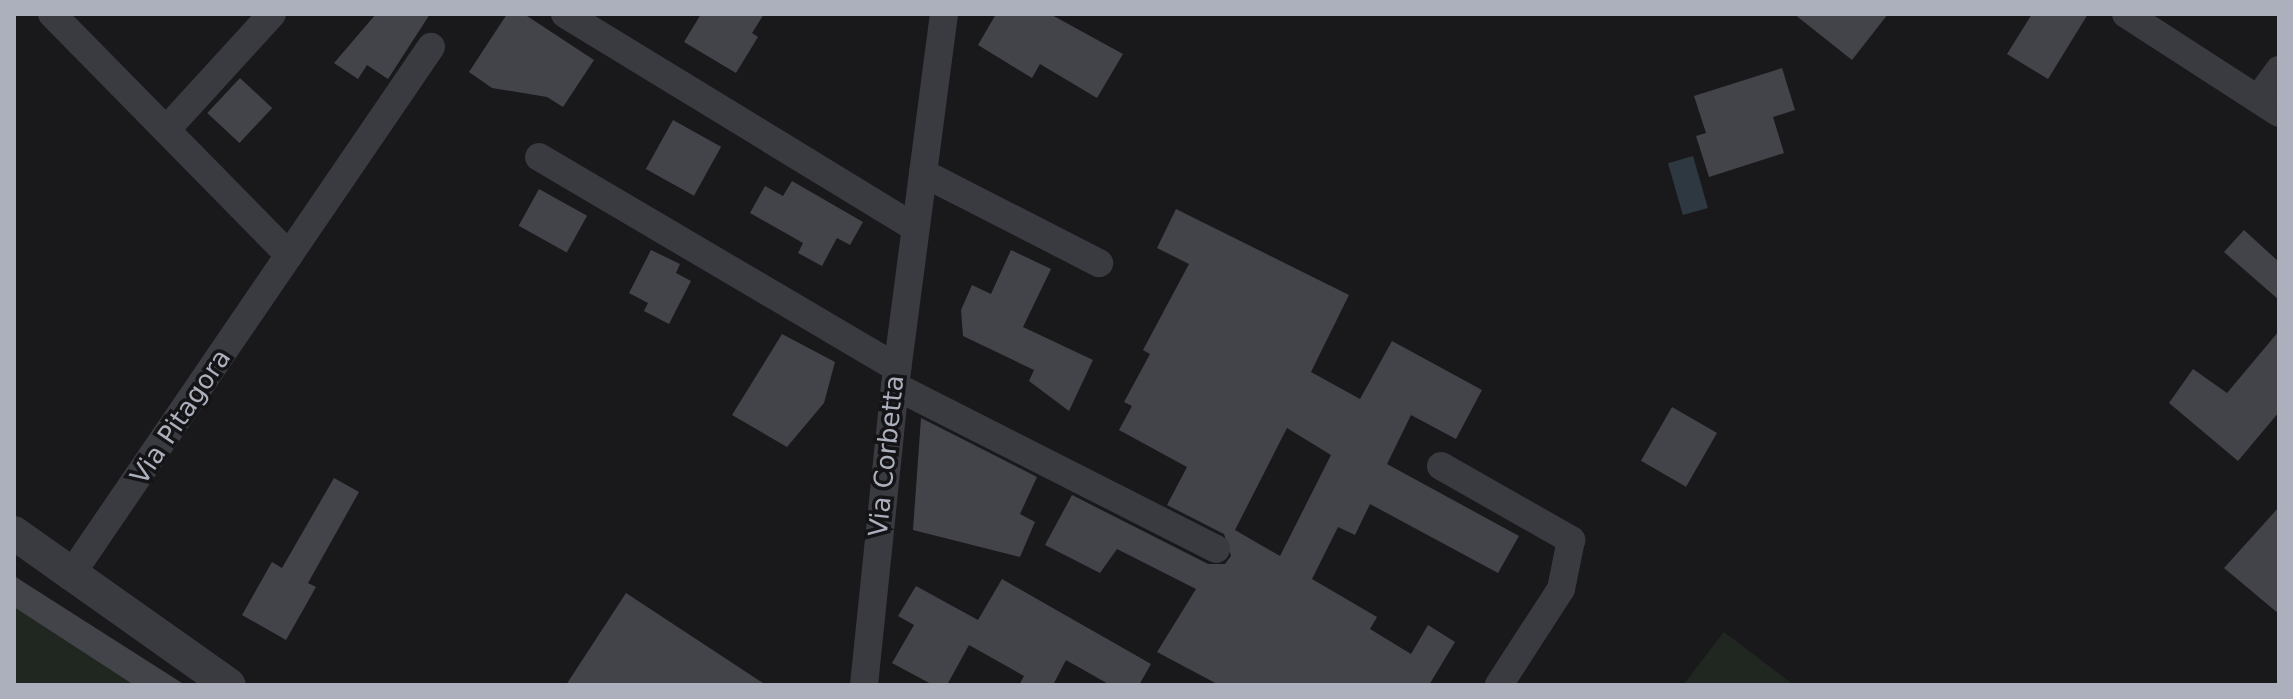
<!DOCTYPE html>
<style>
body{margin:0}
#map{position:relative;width:2293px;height:699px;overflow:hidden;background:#19191c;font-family:"DejaVu Sans",sans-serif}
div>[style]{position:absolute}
.green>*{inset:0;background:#1f2720}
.water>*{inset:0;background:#2e3841;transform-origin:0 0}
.building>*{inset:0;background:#434449;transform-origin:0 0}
.minor>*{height:28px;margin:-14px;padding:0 14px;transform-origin:14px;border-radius:14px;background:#3a3b41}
.tertiary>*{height:34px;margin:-17px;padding:0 17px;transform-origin:17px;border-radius:17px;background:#3a3b41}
span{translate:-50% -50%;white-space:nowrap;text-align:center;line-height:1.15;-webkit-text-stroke:7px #141417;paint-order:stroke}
.street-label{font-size:26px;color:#abb0bc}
.frame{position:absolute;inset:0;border:16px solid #abb0bc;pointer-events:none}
</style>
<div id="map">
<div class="green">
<i style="clip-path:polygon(14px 574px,23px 582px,185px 685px,14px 685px)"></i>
<i style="clip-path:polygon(1724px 632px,1794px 685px,1683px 685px)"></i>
</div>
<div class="water">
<i style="left:1693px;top:156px;width:54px;height:26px;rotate:74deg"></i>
</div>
<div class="building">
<i style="clip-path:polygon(376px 14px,430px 14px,388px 79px,367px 65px,358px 79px,334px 63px)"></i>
<i style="clip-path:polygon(507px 14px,524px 14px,594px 60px,563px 107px,547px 97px,492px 88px,469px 72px)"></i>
<i style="clip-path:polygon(701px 14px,764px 14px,752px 33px,758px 37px,736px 73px,684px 42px)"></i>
<i style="clip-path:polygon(996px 14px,1050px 14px,1123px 54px,1097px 98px,1040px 64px,1032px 78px,978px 45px)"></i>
<i style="clip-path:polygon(1794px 14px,1888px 14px,1852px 60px)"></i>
<i style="clip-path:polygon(2032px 14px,2088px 14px,2048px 79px,2007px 54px)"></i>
<i style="clip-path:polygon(1782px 68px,1795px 110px,1773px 117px,1784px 153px,1709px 177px,1696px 136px,1706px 133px,1694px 96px)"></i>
<i style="left:240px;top:78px;width:44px;height:48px;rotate:43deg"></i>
<i style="left:673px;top:120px;width:55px;height:56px;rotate:29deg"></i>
<i style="clip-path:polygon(792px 181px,863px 222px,850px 245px,837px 238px,822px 266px,798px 253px,803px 243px,750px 213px,765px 186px,783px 196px)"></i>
<i style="left:539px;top:189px;width:55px;height:42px;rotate:29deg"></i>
<i style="clip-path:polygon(evenodd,1176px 209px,1349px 295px,1311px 372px,1360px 399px,1392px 341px,1482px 390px,1456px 439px,1411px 415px,1387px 464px,1519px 536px,1498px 573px,1370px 504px,1355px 535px,1338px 527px,1312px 579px,1377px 617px,1370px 629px,1411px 654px,1428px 625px,1455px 642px,1429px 685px,1219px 685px,1157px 652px,1196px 589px,1117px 549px,1100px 573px,1045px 545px,1072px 495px,1208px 564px,1225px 564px,1231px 556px,1224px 534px,1167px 505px,1187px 467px,1119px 430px,1132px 406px,1124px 402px,1150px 354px,1143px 350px,1189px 264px,1157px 248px,1176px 209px,1287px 428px,1331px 455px,1280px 556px,1235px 530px,1287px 428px)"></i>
<i style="clip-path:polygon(2244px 230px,2279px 262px,2279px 300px,2224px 252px)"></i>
<i style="clip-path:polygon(651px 250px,680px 264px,676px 273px,691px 281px,669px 324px,644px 311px,648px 303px,629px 293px)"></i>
<i style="clip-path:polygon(1011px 250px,1051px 269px,1023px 327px,1093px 360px,1069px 411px,1029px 381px,1034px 370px,963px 336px,961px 310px,972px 285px,991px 294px)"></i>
<i style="clip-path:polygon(2279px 331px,2279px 412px,2238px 461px,2169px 403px,2193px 369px,2227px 393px)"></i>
<i style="clip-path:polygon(782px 334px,835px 362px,824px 403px,787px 447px,732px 415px)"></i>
<i style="left:1672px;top:407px;width:52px;height:62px;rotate:30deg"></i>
<i style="clip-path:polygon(921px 418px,1037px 477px,1020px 514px,1035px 522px,1020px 557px,913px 530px)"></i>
<i style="clip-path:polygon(334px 478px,359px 492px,308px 583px,316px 587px,286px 640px,242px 615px,272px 562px,282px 568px)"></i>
<i style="clip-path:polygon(2279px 507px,2279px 614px,2224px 568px)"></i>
<i style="clip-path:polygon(14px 576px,185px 685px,134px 685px,14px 607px)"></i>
<i style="clip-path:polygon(1002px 579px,1151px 664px,1139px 685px,1110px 685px,1066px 660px,1053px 685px,1019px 685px,1024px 676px,969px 645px,947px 685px,933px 685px,892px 663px,914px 625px,898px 616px,916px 586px,978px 620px)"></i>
<i style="clip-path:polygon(626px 593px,766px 685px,566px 685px)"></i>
</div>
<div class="minor">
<i style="left:52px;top:14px;width:338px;rotate:45.5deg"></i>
<i style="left:289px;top:255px;width:389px;rotate:124.3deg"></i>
<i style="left:565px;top:14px;width:410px;rotate:31.4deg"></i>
<i style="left:2126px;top:14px;width:182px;rotate:32.9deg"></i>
<i style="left:2258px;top:99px;width:36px;rotate:-54deg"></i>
<i style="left:166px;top:130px;width:157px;rotate:-47.6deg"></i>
<i style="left:539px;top:157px;width:416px;rotate:30.5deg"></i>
<i style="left:923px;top:173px;width:198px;rotate:27.1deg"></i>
<i style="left:289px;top:255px;width:252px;rotate:-55.7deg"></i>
<i style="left:895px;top:386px;width:360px;rotate:26.9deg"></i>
<i style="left:1441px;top:466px;width:150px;rotate:29.6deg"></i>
<i style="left:1571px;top:540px;width:50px;rotate:101.5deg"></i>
<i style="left:1561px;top:589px;width:114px;rotate:122.9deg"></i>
<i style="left:864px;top:685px;width:301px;rotate:-84.1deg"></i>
<i style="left:895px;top:386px;width:375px;rotate:-82.5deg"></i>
</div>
<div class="tertiary">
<i style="left:14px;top:533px;width:263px;rotate:35.3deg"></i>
</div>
<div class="street-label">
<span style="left:181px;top:417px;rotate:-56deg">Via Pitagora</span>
<span style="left:887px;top:456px;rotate:-84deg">Via Corbetta</span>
</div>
<div class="frame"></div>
</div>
